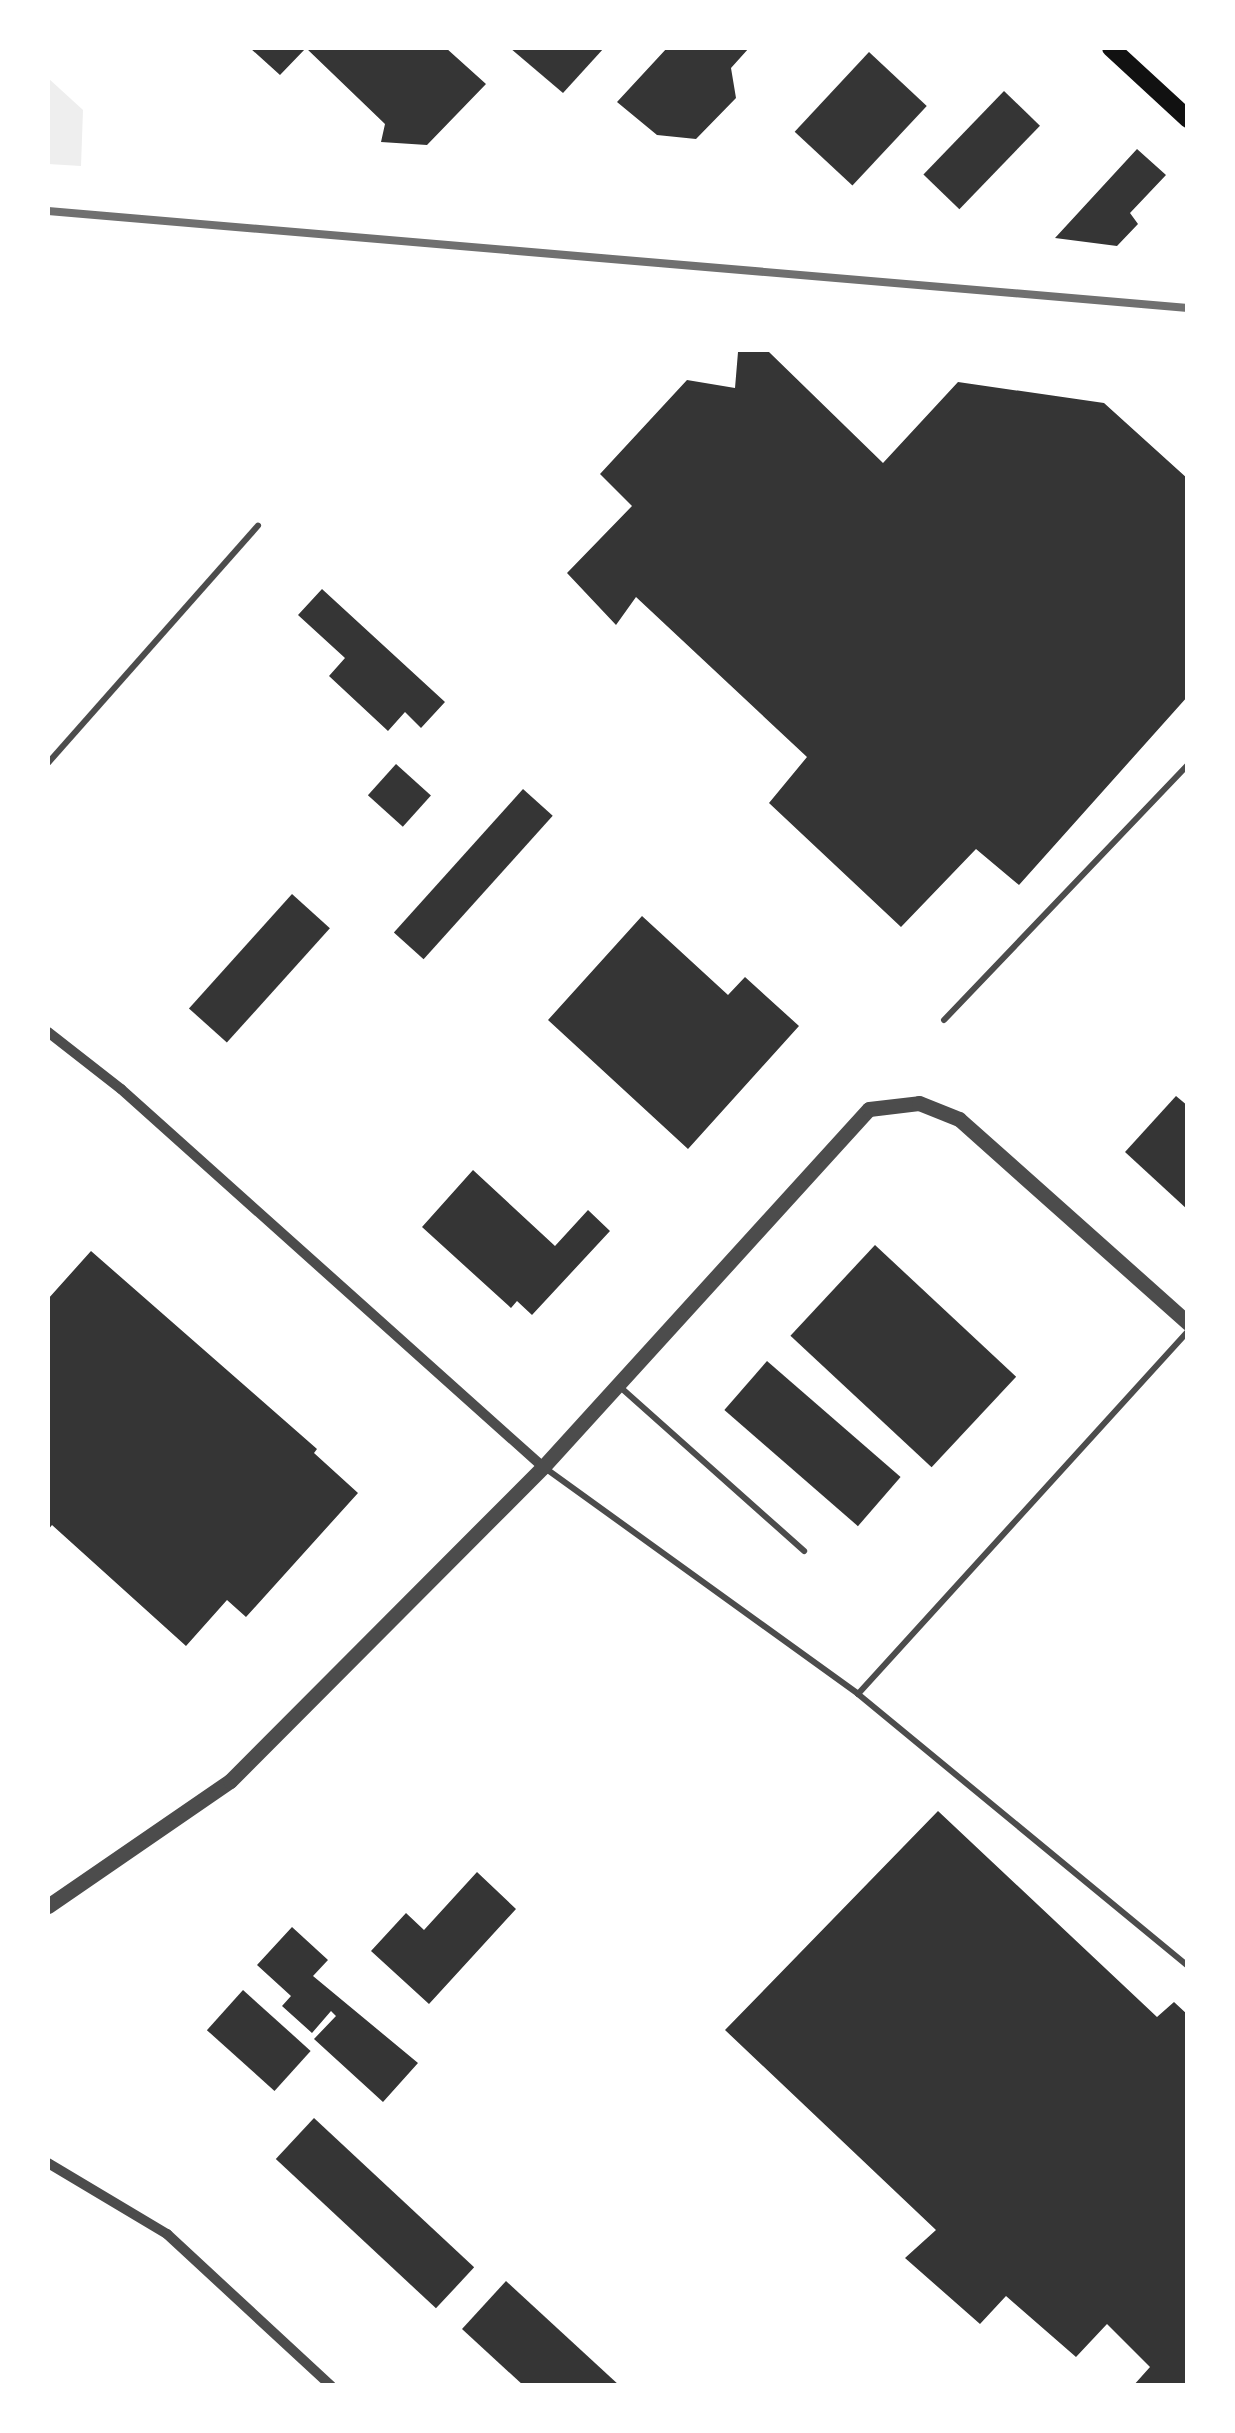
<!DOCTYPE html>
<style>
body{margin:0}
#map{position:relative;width:1235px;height:2433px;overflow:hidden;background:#fff;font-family:Raleway,sans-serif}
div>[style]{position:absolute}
.green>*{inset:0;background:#eee}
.building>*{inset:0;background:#353535;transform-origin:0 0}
.service>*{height:6px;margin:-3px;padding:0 3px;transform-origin:3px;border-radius:3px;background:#4c4c4c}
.minor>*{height:10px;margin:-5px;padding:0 5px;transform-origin:5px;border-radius:5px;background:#4c4c4c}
.tertiary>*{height:15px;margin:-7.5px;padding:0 7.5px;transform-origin:7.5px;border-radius:7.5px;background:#4c4c4c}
.secondary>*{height:18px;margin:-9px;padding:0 9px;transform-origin:9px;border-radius:9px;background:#111}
.rail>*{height:8px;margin:-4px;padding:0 4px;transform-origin:4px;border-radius:4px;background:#707070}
span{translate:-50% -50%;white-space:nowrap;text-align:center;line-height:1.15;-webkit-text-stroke:8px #fff;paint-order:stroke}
.frame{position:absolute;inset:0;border:50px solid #fff;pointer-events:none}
</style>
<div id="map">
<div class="green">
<i style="clip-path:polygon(48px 78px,83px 110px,81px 166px,48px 164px)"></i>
</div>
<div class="building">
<i style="clip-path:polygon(250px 48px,446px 48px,486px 84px,427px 145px,381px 142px,385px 124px,306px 48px,280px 75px)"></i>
<i style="clip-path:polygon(510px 48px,604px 48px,563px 93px)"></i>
<i style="clip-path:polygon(667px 48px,749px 48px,731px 68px,736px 98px,696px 139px,657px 135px,617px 102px)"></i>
<i style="left:869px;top:52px;width:79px;height:109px;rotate:43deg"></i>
<i style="left:1004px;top:91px;width:50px;height:116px;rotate:44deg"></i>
<i style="clip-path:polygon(1137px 149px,1166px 175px,1130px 213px,1138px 224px,1117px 246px,1055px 238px)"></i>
<i style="clip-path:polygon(738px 352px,769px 352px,883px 463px,958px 382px,1104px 403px,1188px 479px,1188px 696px,1019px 885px,976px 849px,901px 927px,769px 803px,807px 757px,636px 597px,616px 625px,567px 573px,632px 506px,600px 474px,687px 380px,735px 388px)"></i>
<i style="clip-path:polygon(322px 589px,445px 702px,421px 728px,405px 712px,388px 731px,329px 676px,345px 658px,298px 615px)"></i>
<i style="left:396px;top:764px;width:47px;height:42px;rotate:42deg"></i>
<i style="left:523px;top:789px;width:40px;height:193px;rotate:42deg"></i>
<i style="left:292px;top:894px;width:51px;height:154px;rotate:42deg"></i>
<i style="clip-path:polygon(642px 916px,728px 995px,745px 977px,799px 1026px,688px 1149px,548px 1020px)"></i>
<i style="clip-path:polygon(1176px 1096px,1188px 1106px,1188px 1210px,1125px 1152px)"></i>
<i style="clip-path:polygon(473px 1170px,555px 1246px,588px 1210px,610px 1231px,532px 1315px,517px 1301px,511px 1308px,422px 1227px)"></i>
<i style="left:875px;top:1245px;width:193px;height:124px;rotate:43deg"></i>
<i style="clip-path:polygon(91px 1251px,317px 1449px,314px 1453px,358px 1493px,246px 1617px,227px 1600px,186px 1646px,52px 1525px,48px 1530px,48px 1299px)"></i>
<i style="left:767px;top:1361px;width:177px;height:65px;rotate:41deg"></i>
<i style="clip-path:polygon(938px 1811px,1157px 2017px,1174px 2002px,1188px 2015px,1188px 2386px,1133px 2386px,1150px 2367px,1107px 2324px,1076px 2357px,1006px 2296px,980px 2324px,905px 2258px,936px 2230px,725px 2030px)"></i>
<i style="clip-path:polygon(477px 1872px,516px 1909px,429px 2004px,371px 1951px,406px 1913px,424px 1930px)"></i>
<i style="clip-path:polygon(292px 1927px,328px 1960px,313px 1976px,418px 2063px,383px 2102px,314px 2039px,336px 2016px,331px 2011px,312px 2033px,282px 2006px,291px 1996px,257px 1965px)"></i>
<i style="left:243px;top:1990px;width:91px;height:54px;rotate:42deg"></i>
<i style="left:314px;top:2118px;width:219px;height:56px;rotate:43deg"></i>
<i style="clip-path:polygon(506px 2281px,620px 2386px,524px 2386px,462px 2329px)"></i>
</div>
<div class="service">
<i style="left:48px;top:763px;width:317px;rotate:-48.5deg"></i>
<i style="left:944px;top:1020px;width:353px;rotate:-46.3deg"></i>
<i style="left:619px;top:1386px;width:248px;rotate:41.7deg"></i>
<i style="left:545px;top:1468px;width:386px;rotate:35.8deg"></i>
<i style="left:858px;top:1694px;width:428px;rotate:39.5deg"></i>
<i style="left:858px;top:1694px;width:491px;rotate:-47.7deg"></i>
</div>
<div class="minor">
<i style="left:48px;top:1032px;width:93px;rotate:38deg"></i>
<i style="left:121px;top:1089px;width:567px;rotate:41.85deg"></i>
<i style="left:48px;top:2163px;width:139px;rotate:30.8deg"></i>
<i style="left:167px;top:2234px;width:224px;rotate:42.8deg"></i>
</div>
<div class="tertiary">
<i style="left:48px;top:1906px;width:221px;rotate:-34.5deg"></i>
<i style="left:230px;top:1781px;width:443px;rotate:-45.1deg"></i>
<i style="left:543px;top:1467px;width:484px;rotate:-47.7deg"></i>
<i style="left:869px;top:1109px;width:50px;rotate:-6.8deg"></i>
<i style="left:919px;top:1103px;width:43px;rotate:21.8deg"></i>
<i style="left:959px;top:1119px;width:307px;rotate:41.7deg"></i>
</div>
<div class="secondary">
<i style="left:1111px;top:48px;width:105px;rotate:42.7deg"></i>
</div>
<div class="rail">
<i style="left:48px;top:211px;width:1144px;rotate:4.86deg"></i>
</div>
<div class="frame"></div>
</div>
